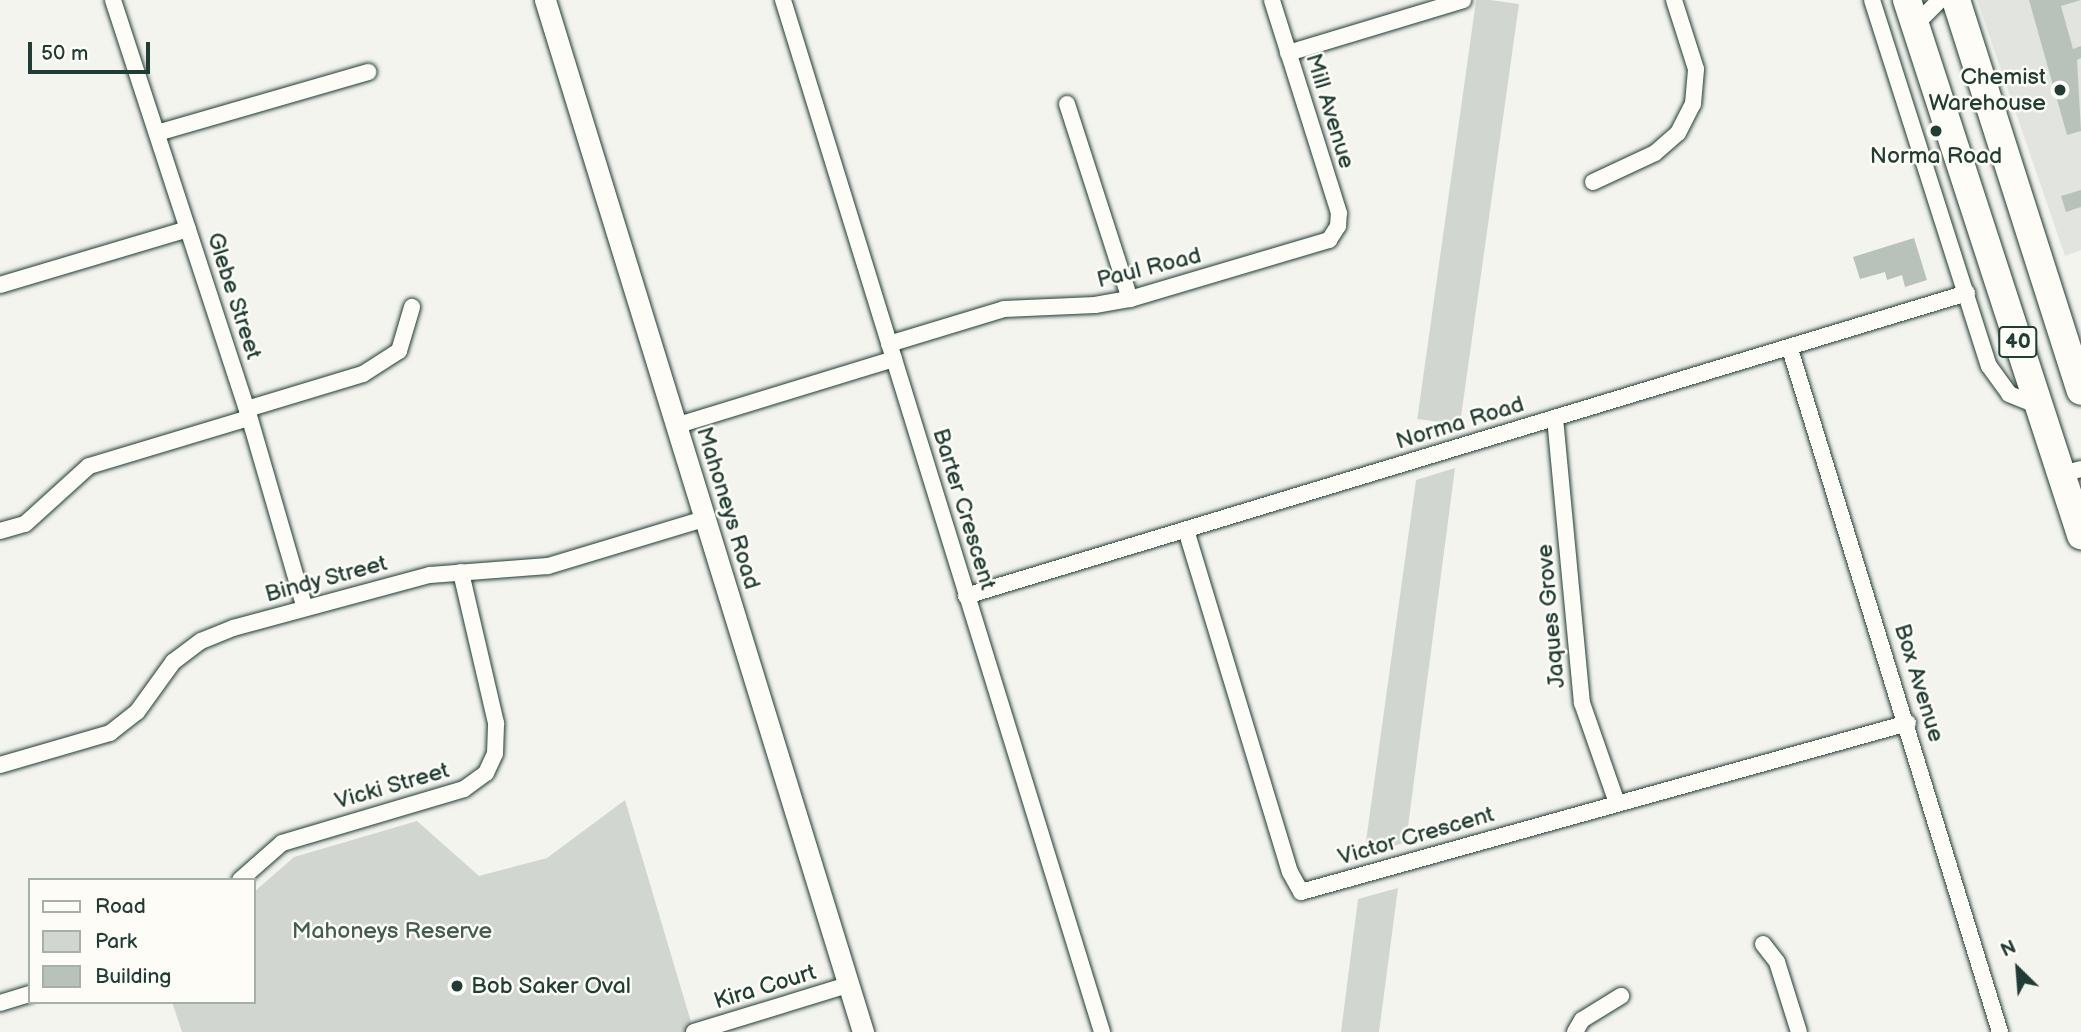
<!DOCTYPE html>
<style>
body{margin:0}
#map{position:relative;width:2081px;height:1032px;overflow:hidden;background:#f4f4ef;font-family:"Balsamiq Sans",sans-serif}
div>[style]{position:absolute}
.built>*{inset:0;background:#e2e5df}
.green>*{inset:0;background:#d1d6d1;transform-origin:0 0}
.building>*{inset:0;background:#b9c1bb}
.roads{filter:drop-shadow(0 0 2px #1f3d34) drop-shadow(0 0 2px #1f3d34)}
.street>*{height:16px;margin:-8px;padding:0 8px;transform-origin:8px;border-radius:8px;background:#fdfcf7}
.secondary>*{height:21px;margin:-10.5px;padding:0 10.5px;transform-origin:10.5px;border-radius:10.5px;background:#fdfcf7}
.highway>*{height:28px;margin:-14px;padding:0 14px;transform-origin:14px;border-radius:14px;background:#fdfcf7}
.dots>*{width:19px;height:19px;translate:-50% -50%;box-sizing:border-box;border:4px solid #fdfcf7;border-radius:50%}
span{translate:-50% -50%;white-space:nowrap;text-align:center;line-height:1.15;-webkit-text-stroke:5px #fdfcf7;paint-order:stroke}
.shield-label span{padding:2px 5px;background:#fdfcf7;border:2px solid;border-radius:5px;-webkit-text-stroke-width:0}
.shield-label{font-size:21px;color:#1f3d34;font-weight:700}
.poi-label{font-size:23px;color:#1f3d34}
.right{translate:-100% -50%;text-align:right}
.left{translate:0 -50%;text-align:left}
.street-label{font-size:23px;color:#1f3d34}
.park-label{font-size:23px;color:#435c53}
.legend{position:absolute;left:28px;top:878px;width:228px;height:126px;box-sizing:border-box;background:#fdfcf7;border:2px solid #a4b0a9;margin:0;padding:9px 12px;list-style:none;font-size:21px;color:#1f3d34}
.legend li{display:flex;align-items:center;gap:14px;height:35px}
.legend b{width:35px;border:2px solid #a4b0a9}
.north{position:absolute;left:1983px;top:934px;width:70px;height:70px;-webkit-text-stroke:5px #fdfcf7;paint-order:stroke;rotate:335deg;font-size:19px;font-weight:700;line-height:28px;text-align:center;color:#1f3d34}
.north::after{content:'';display:block;margin:auto;width:24px;height:32px;background:#1f3d34;clip-path:polygon(50% 0,100% 100%,50% 72%,0 100%)}
.scale{position:absolute;left:28px;top:42px;width:122px;height:32px;box-sizing:border-box;border:4px solid #1f3d34;border-top:0;padding-left:9px;font-size:21px;line-height:24px;white-space:nowrap;color:#1f3d34;-webkit-text-stroke:5px #fdfcf7;paint-order:stroke}
</style>
<div id="map">
<div class="built">
<i style="clip-path:polygon(1977px 0,2081px 0,2081px 250px,2065px 256px)"></i>
</div>
<div class="green">
<i style="left:1519px;top:4px;width:425px;height:43px;rotate:98deg"></i>
<i style="clip-path:polygon(1455px 468px,1406px 842px,1364px 856px,1416px 480px)"></i>
<i style="clip-path:polygon(625px 800px,694px 1032px,182px 1032px,172px 1002px,254px 1002px,254px 892px,294px 857px,417px 821px,479px 876px,547px 858px)"></i>
<i style="clip-path:polygon(1398px 888px,1379px 1032px,1341px 1032px,1358px 899px)"></i>
</div>
<div class="building">
<i style="clip-path:polygon(2029px 0,2081px 0,2061px 6px,2073px 49px,2081px 46px,2081px 58px,2077px 60px,2081px 131px,2067px 135px)"></i>
<i style="clip-path:polygon(2081px 190px,2081px 207px,2066px 212px,2061px 196px)"></i>
<i style="clip-path:polygon(1914px 238px,1927px 280px,1905px 287px,1902px 275px,1887px 280px,1885px 272px,1860px 279px,1853px 257px)"></i>
</div>
<div class="roads">
<div class="street">
<i style="left:113px;top:0;width:430px;rotate:71.9deg"></i>
<i style="left:247px;top:409px;width:207px;rotate:73.8deg"></i>
<i style="left:783px;top:0;width:1080px;rotate:72.82deg"></i>
<i style="left:1872px;top:0;width:384px;rotate:72.3deg"></i>
<i style="left:1989px;top:366px;width:34px;rotate:54deg"></i>
<i style="left:2009px;top:394px;width:32px;rotate:22deg"></i>
<i style="left:1915px;top:25px;width:35px;rotate:-45deg"></i>
<i style="left:1288px;top:53px;width:183px;rotate:-16.8deg"></i>
<i style="left:1067px;top:104px;width:205px;rotate:72.1deg"></i>
<i style="left:157px;top:133px;width:220px;rotate:-16.1deg"></i>
<i style="left:1593px;top:182px;width:68px;rotate:-25.1deg"></i>
<i style="left:1655px;top:153px;width:30px;rotate:-41deg"></i>
<i style="left:1678px;top:133px;width:33px;rotate:-63deg"></i>
<i style="left:1693px;top:104px;width:35px;rotate:-85deg"></i>
<i style="left:1696px;top:69px;width:72px;rotate:-107.7deg"></i>
<i style="left:0;top:285px;width:196px;rotate:-16.6deg"></i>
<i style="left:889px;top:344px;width:120px;rotate:-16.9deg"></i>
<i style="left:1004px;top:309px;width:91px;rotate:-2.5deg"></i>
<i style="left:1095px;top:305px;width:36px;rotate:-10deg"></i>
<i style="left:1130px;top:299px;width:208px;rotate:-16.5deg"></i>
<i style="left:1329px;top:240px;width:17px;rotate:-57deg"></i>
<i style="left:1338px;top:226px;width:13px;rotate:-86deg"></i>
<i style="left:1339px;top:213px;width:223px;rotate:-107.5deg"></i>
<i style="left:1790px;top:349px;width:715px;rotate:72.91deg"></i>
<i style="left:247px;top:409px;width:121px;rotate:-16.8deg"></i>
<i style="left:363px;top:374px;width:43px;rotate:-32.6deg"></i>
<i style="left:399px;top:351px;width:46px;rotate:-73.5deg"></i>
<i style="left:1555px;top:418px;width:286px;rotate:84.6deg"></i>
<i style="left:1582px;top:703px;width:106px;rotate:70.7deg"></i>
<i style="left:675px;top:426px;width:229px;rotate:-17deg"></i>
<i style="left:2061px;top:474px;width:21px;rotate:-14deg"></i>
<i style="left:1186px;top:530px;width:357px;rotate:73.1deg"></i>
<i style="left:1290px;top:872px;width:23px;rotate:61deg"></i>
<i style="left:1301px;top:892px;width:630px;rotate:-15.56deg"></i>
<i style="left:0;top:531px;width:26px;rotate:-16deg"></i>
<i style="left:25px;top:524px;width:86px;rotate:-42.2deg"></i>
<i style="left:89px;top:466px;width:167px;rotate:-16.7deg"></i>
<i style="left:966px;top:596px;width:1046px;rotate:-16.84deg"></i>
<i style="left:0;top:765px;width:115px;rotate:-16.2deg"></i>
<i style="left:110px;top:733px;width:34px;rotate:-38deg"></i>
<i style="left:137px;top:712px;width:62px;rotate:-54.2deg"></i>
<i style="left:173px;top:662px;width:35px;rotate:-37deg"></i>
<i style="left:201px;top:641px;width:35px;rotate:-22deg"></i>
<i style="left:233px;top:628px;width:204px;rotate:-15.1deg"></i>
<i style="left:430px;top:575px;width:118px;rotate:-4.4deg"></i>
<i style="left:548px;top:566px;width:163px;rotate:-16.8deg"></i>
<i style="left:240px;top:880px;width:56px;rotate:-41.4deg"></i>
<i style="left:282px;top:843px;width:190px;rotate:-16.5deg"></i>
<i style="left:464px;top:789px;width:27px;rotate:-36deg"></i>
<i style="left:486px;top:773px;width:21px;rotate:-65deg"></i>
<i style="left:495px;top:754px;width:31px;rotate:-88deg"></i>
<i style="left:496px;top:723px;width:155px;rotate:-103.1deg"></i>
<i style="left:1763px;top:944px;width:23px;rotate:52deg"></i>
<i style="left:1777px;top:962px;width:73px;rotate:72.6deg"></i>
<i style="left:0;top:1003px;width:31px;rotate:-17deg"></i>
<i style="left:694px;top:1032px;width:161px;rotate:-17deg"></i>
<i style="left:1575px;top:1032px;width:14px;rotate:-60deg"></i>
<i style="left:1582px;top:1020px;width:46px;rotate:-31.6deg"></i>
</div>
<div class="secondary">
<i style="left:545px;top:0;width:1080px;rotate:72.87deg"></i>
</div>
<div class="highway">
<i style="left:1907px;top:0;width:563px;rotate:71.98deg"></i>
<i style="left:1956px;top:0;width:410px;rotate:72.3deg"></i>
</div>
</div>
<div class="dots">
<i style="left:2060px;top:90px;background:#1f3d34"></i>
<i style="left:1936px;top:131px;background:#1f3d34"></i>
<i style="left:457px;top:986px;background:#1f3d34"></i>
</div>
<div class="shield-label">
<span style="left:2018px;top:342px">40</span>
</div>
<div class="poi-label">
<span class="right" style="left:2046px;top:90px">Chemist<br>Warehouse</span>
<span style="left:1936px;top:156px">Norma Road</span>
<span class="left" style="left:471px;top:986px">Bob Saker Oval</span>
</div>
<div class="street-label">
<span style="left:1330px;top:111px;rotate:73deg">Mill Avenue</span>
<span style="left:1149px;top:268px;rotate:-14deg">Paul Road</span>
<span style="left:234px;top:296px;rotate:72deg">Glebe Street</span>
<span style="left:1460px;top:423px;rotate:-17deg">Norma Road</span>
<span style="left:728px;top:508px;rotate:73deg">Mahoneys Road</span>
<span style="left:964px;top:509px;rotate:73deg">Barter Crescent</span>
<span style="left:326px;top:579px;rotate:-15deg">Bindy Street</span>
<span style="left:1551px;top:616px;rotate:-95deg">Jaques Grove</span>
<span style="left:1919px;top:683px;rotate:73deg">Box Avenue</span>
<span style="left:392px;top:786px;rotate:-16deg">Vicki Street</span>
<span style="left:1416px;top:836px;rotate:-16deg">Victor Crescent</span>
<span style="left:765px;top:987px;rotate:-17deg">Kira Court</span>
</div>
<div class="park-label">
<span style="left:392px;top:931px">Mahoneys Reserve</span>
</div>
<ul class="legend">
<li><b style="height:9px;background:#fdfcf7"></b>Road</li>
<li><b style="height:19px;background:#d1d6d1"></b>Park</li>
<li><b style="height:19px;background:#b9c1bb"></b>Building</li>
</ul>
<div class="north">N</div>
<div class="scale">50 m</div>
</div>
